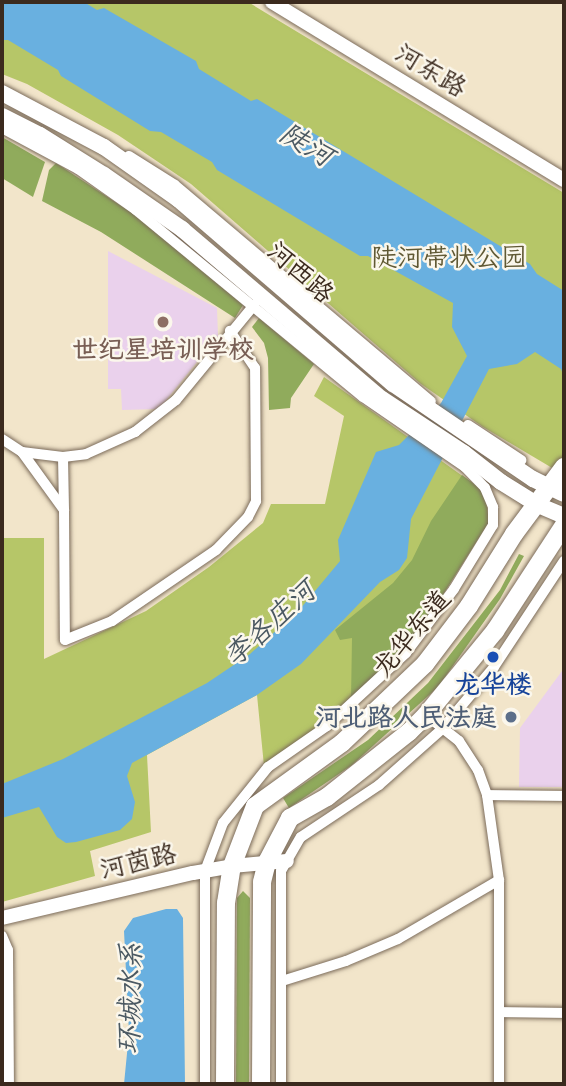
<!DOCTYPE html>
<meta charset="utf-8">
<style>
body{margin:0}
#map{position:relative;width:566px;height:1086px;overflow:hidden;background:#f2e5ca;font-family:"Shantell Sans","LXGW WenKai TC",sans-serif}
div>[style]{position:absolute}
.built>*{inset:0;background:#ead1ec}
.green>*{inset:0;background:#b6c668}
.forest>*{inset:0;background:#90ab5c}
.water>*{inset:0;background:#69b0e0}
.roads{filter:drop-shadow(0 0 2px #7b6b5a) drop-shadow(0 0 2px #7b6b5a)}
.minor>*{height:10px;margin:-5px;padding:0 5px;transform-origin:5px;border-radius:5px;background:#fff}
.tertiary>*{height:14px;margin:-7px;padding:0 7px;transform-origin:7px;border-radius:7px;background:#fff}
.secondary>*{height:16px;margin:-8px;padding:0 8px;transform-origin:8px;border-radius:8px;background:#fff}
.primary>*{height:18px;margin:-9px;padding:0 9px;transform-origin:9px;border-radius:9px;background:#fff}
.dots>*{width:19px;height:19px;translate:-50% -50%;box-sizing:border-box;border:4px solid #fbf7ec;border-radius:50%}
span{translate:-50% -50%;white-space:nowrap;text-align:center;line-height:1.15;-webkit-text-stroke:5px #fbf7ec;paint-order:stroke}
.street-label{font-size:26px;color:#3b2a1e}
.park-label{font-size:26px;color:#605934}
.education-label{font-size:26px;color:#785e54;font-weight:700}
.transit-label{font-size:26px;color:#164399;font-weight:700}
.service-label{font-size:26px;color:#4e5e75;font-weight:700}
.right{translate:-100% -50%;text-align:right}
.water-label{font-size:28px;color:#4b5962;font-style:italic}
.frame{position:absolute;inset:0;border:4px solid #3b2a1e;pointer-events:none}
</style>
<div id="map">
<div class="built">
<i style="clip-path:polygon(108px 251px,217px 308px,218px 336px,159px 409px,122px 410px,121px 389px,108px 389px)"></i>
<i style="clip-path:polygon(564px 662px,564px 787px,519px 787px,520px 728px,562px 671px)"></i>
</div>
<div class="green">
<i style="clip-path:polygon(2px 2px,248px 2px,564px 193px,564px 475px,483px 427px,421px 384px,191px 184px,118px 135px,27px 84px,2px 74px)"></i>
<i style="clip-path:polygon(324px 377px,485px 492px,427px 620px,322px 726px,264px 766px,257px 695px,147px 755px,151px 832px,90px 851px,95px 876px,2px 902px,2px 538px,44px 538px,44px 659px,146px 611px,209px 567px,263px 523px,271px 504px,325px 504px,344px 416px,314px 396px)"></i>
</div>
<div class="forest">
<i style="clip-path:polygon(2px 137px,45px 162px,33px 197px,2px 178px)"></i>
<i style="clip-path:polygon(56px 163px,135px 215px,243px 305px,235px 318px,101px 232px,42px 201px,49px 170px)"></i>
<i style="clip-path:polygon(259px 318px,314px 364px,291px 398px,290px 408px,269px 410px,268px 358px,264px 343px,252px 327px)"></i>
<i style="clip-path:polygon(462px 475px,485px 492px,489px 522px,427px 620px,396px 657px,351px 699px,352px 638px,340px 640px,335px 630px,393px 583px,412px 560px,431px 521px)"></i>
<i style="clip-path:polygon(519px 554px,524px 556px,500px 599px,438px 687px,352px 765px,289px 808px,283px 798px,368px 740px,428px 683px,500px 590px)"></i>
<i style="clip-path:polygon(243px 891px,250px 898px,249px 1084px,236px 1084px,237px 898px)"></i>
</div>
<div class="water">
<i style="clip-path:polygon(2px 2px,84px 2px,97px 10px,104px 8px,196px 61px,199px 69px,251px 101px,257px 99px,530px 264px,537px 274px,564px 291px,564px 377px,561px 369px,535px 352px,517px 364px,489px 369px,411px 519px,407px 558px,399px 570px,380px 582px,301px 664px,257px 695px,132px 763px,127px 776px,135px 802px,132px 819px,120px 830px,76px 842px,66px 843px,57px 837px,39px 807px,2px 818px,2px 784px,63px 759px,207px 683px,250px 654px,300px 609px,340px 561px,338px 540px,376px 452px,399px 445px,441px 403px,467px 356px,452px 327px,453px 303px,368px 256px,360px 256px,217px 170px,212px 162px,161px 132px,150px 131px,61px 76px,58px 70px,8px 40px,2px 40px)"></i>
<i style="clip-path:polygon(166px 909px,177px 909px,183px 918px,185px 1084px,124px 1084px,129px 1033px,124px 931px,133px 918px)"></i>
</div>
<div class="roads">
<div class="minor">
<i style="left:2px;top:128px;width:86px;rotate:28.3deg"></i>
<i style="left:78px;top:169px;width:71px;rotate:35.3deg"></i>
<i style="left:136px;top:210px;width:294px;rotate:39.5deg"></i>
<i style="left:363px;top:397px;width:124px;rotate:34.5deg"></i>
<i style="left:465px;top:467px;width:29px;rotate:46deg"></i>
<i style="left:485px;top:488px;width:21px;rotate:67deg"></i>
<i style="left:493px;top:507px;width:18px;rotate:90deg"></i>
<i style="left:493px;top:525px;width:75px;rotate:121.4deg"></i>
<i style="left:454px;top:589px;width:80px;rotate:126.9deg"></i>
<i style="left:406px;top:653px;width:108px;rotate:137.3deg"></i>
<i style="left:327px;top:726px;width:72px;rotate:145.2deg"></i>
<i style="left:268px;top:767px;width:72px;rotate:128.8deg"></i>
<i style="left:223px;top:823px;width:51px;rotate:110.6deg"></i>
<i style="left:205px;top:871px;width:213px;rotate:90deg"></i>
<i style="left:129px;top:156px;width:54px;rotate:32.2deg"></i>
<i style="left:175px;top:185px;width:335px;rotate:40.2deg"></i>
<i style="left:468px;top:425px;width:64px;rotate:33.4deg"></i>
<i style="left:2px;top:439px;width:24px;rotate:33deg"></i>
<i style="left:22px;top:452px;width:72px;rotate:54.1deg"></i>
<i style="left:64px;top:510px;width:130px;rotate:89.6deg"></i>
<i style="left:65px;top:640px;width:51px;rotate:-22deg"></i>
<i style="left:112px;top:621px;width:126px;rotate:-34.3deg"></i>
<i style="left:216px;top:550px;width:46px;rotate:-45.9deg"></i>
<i style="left:248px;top:517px;width:18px;rotate:-63deg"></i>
<i style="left:256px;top:501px;width:133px;rotate:-90.4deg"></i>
<i style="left:255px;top:368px;width:45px;rotate:-124deg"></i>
<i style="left:22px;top:452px;width:41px;rotate:7deg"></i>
<i style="left:63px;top:457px;width:23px;rotate:-7deg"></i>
<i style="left:86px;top:454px;width:54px;rotate:-24.2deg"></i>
<i style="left:135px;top:432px;width:52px;rotate:-38deg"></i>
<i style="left:176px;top:400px;width:123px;rotate:-50.6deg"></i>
<i style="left:63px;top:457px;width:53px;rotate:88.9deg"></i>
<i style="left:426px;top:715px;width:42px;rotate:38.2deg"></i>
<i style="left:459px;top:741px;width:35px;rotate:57deg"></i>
<i style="left:478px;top:770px;width:27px;rotate:70deg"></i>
<i style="left:487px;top:795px;width:86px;rotate:82deg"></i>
<i style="left:499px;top:880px;width:204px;rotate:90deg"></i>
<i style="left:487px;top:795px;width:77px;rotate:0.7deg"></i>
<i style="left:2px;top:936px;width:15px;rotate:67deg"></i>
<i style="left:8px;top:950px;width:134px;rotate:89.6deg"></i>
<i style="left:282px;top:981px;width:67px;rotate:-17.4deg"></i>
<i style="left:346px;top:961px;width:56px;rotate:-22.9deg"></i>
<i style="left:398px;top:939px;width:117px;rotate:-30.3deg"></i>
<i style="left:499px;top:1012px;width:65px;rotate:0.9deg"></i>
<i style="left:281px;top:1084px;width:213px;rotate:-90deg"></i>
<i style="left:281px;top:871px;width:39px;rotate:-60deg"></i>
<i style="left:301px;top:837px;width:94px;rotate:-33.7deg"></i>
<i style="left:379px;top:785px;width:84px;rotate:-41.6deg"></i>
<i style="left:442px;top:729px;width:81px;rotate:-50deg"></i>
<i style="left:494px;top:667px;width:127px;rotate:-56.6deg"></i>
</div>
<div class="tertiary">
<i style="left:272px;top:2px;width:342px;rotate:31.4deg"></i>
<i style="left:2px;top:918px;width:196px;rotate:-13.3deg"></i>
<i style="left:193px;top:873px;width:40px;rotate:-10deg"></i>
<i style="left:232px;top:866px;width:55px;rotate:-5.2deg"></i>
</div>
<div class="secondary">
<i style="left:2px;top:93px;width:115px;rotate:27.9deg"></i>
<i style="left:104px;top:147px;width:92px;rotate:35.2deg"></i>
<i style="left:179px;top:200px;width:282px;rotate:40.7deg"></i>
<i style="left:393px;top:384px;width:169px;rotate:34.2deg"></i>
<i style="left:533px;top:479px;width:34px;rotate:26deg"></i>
<i style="left:2px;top:116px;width:42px;rotate:26.6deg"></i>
<i style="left:40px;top:135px;width:75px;rotate:32deg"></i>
<i style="left:104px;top:175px;width:95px;rotate:34.7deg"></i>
<i style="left:182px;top:229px;width:262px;rotate:40.4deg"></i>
<i style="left:382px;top:399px;width:98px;rotate:33.4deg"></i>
<i style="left:464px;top:453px;width:47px;rotate:38.1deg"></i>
<i style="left:501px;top:482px;width:44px;rotate:31.9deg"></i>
<i style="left:538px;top:505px;width:28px;rotate:23deg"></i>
</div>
<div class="primary">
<i style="left:225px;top:1084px;width:181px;rotate:-89.7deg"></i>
<i style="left:226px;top:903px;width:37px;rotate:-81deg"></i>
<i style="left:232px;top:866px;width:64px;rotate:-69deg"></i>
<i style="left:255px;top:806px;width:107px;rotate:-35.9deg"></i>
<i style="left:342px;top:743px;width:115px;rotate:-43.6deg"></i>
<i style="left:425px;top:664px;width:73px;rotate:-52.8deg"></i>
<i style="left:469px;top:606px;width:85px;rotate:-58deg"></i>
<i style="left:514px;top:534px;width:84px;rotate:-53.3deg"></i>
<i style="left:261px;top:1084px;width:202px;rotate:-89.7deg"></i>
<i style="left:262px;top:882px;width:21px;rotate:-76deg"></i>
<i style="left:267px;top:862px;width:50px;rotate:-62.4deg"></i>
<i style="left:290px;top:818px;width:43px;rotate:-29.6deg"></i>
<i style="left:327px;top:797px;width:105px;rotate:-38.4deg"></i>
<i style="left:409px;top:732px;width:24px;rotate:-45deg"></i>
<i style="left:426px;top:715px;width:109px;rotate:-50.6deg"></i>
<i style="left:495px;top:631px;width:126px;rotate:-56.9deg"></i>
</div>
</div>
<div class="dots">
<i style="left:163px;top:322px;background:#8d6e63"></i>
<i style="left:493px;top:657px;background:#1a4fb4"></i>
<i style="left:511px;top:717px;background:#5c6f8a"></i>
</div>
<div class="street-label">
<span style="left:431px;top:70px;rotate:31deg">河东路</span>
<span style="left:301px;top:272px;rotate:41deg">河西路</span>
<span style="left:411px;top:633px;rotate:-50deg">龙华东道</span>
<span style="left:138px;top:861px;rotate:-13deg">河茵路</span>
</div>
<div class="park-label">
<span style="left:449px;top:257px">陡河带状公园</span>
</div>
<div class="education-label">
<span style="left:163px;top:349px">世纪星培训学校</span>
</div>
<div class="transit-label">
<span style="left:493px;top:684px">龙华楼</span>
</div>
<div class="service-label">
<span class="right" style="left:497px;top:717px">河北路人民法庭</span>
</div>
<div class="water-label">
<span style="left:307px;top:144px;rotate:31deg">陡河</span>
<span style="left:269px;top:623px;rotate:-42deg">李各庄河</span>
<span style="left:129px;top:998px;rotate:-89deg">环城水系</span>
</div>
<div class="frame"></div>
</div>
